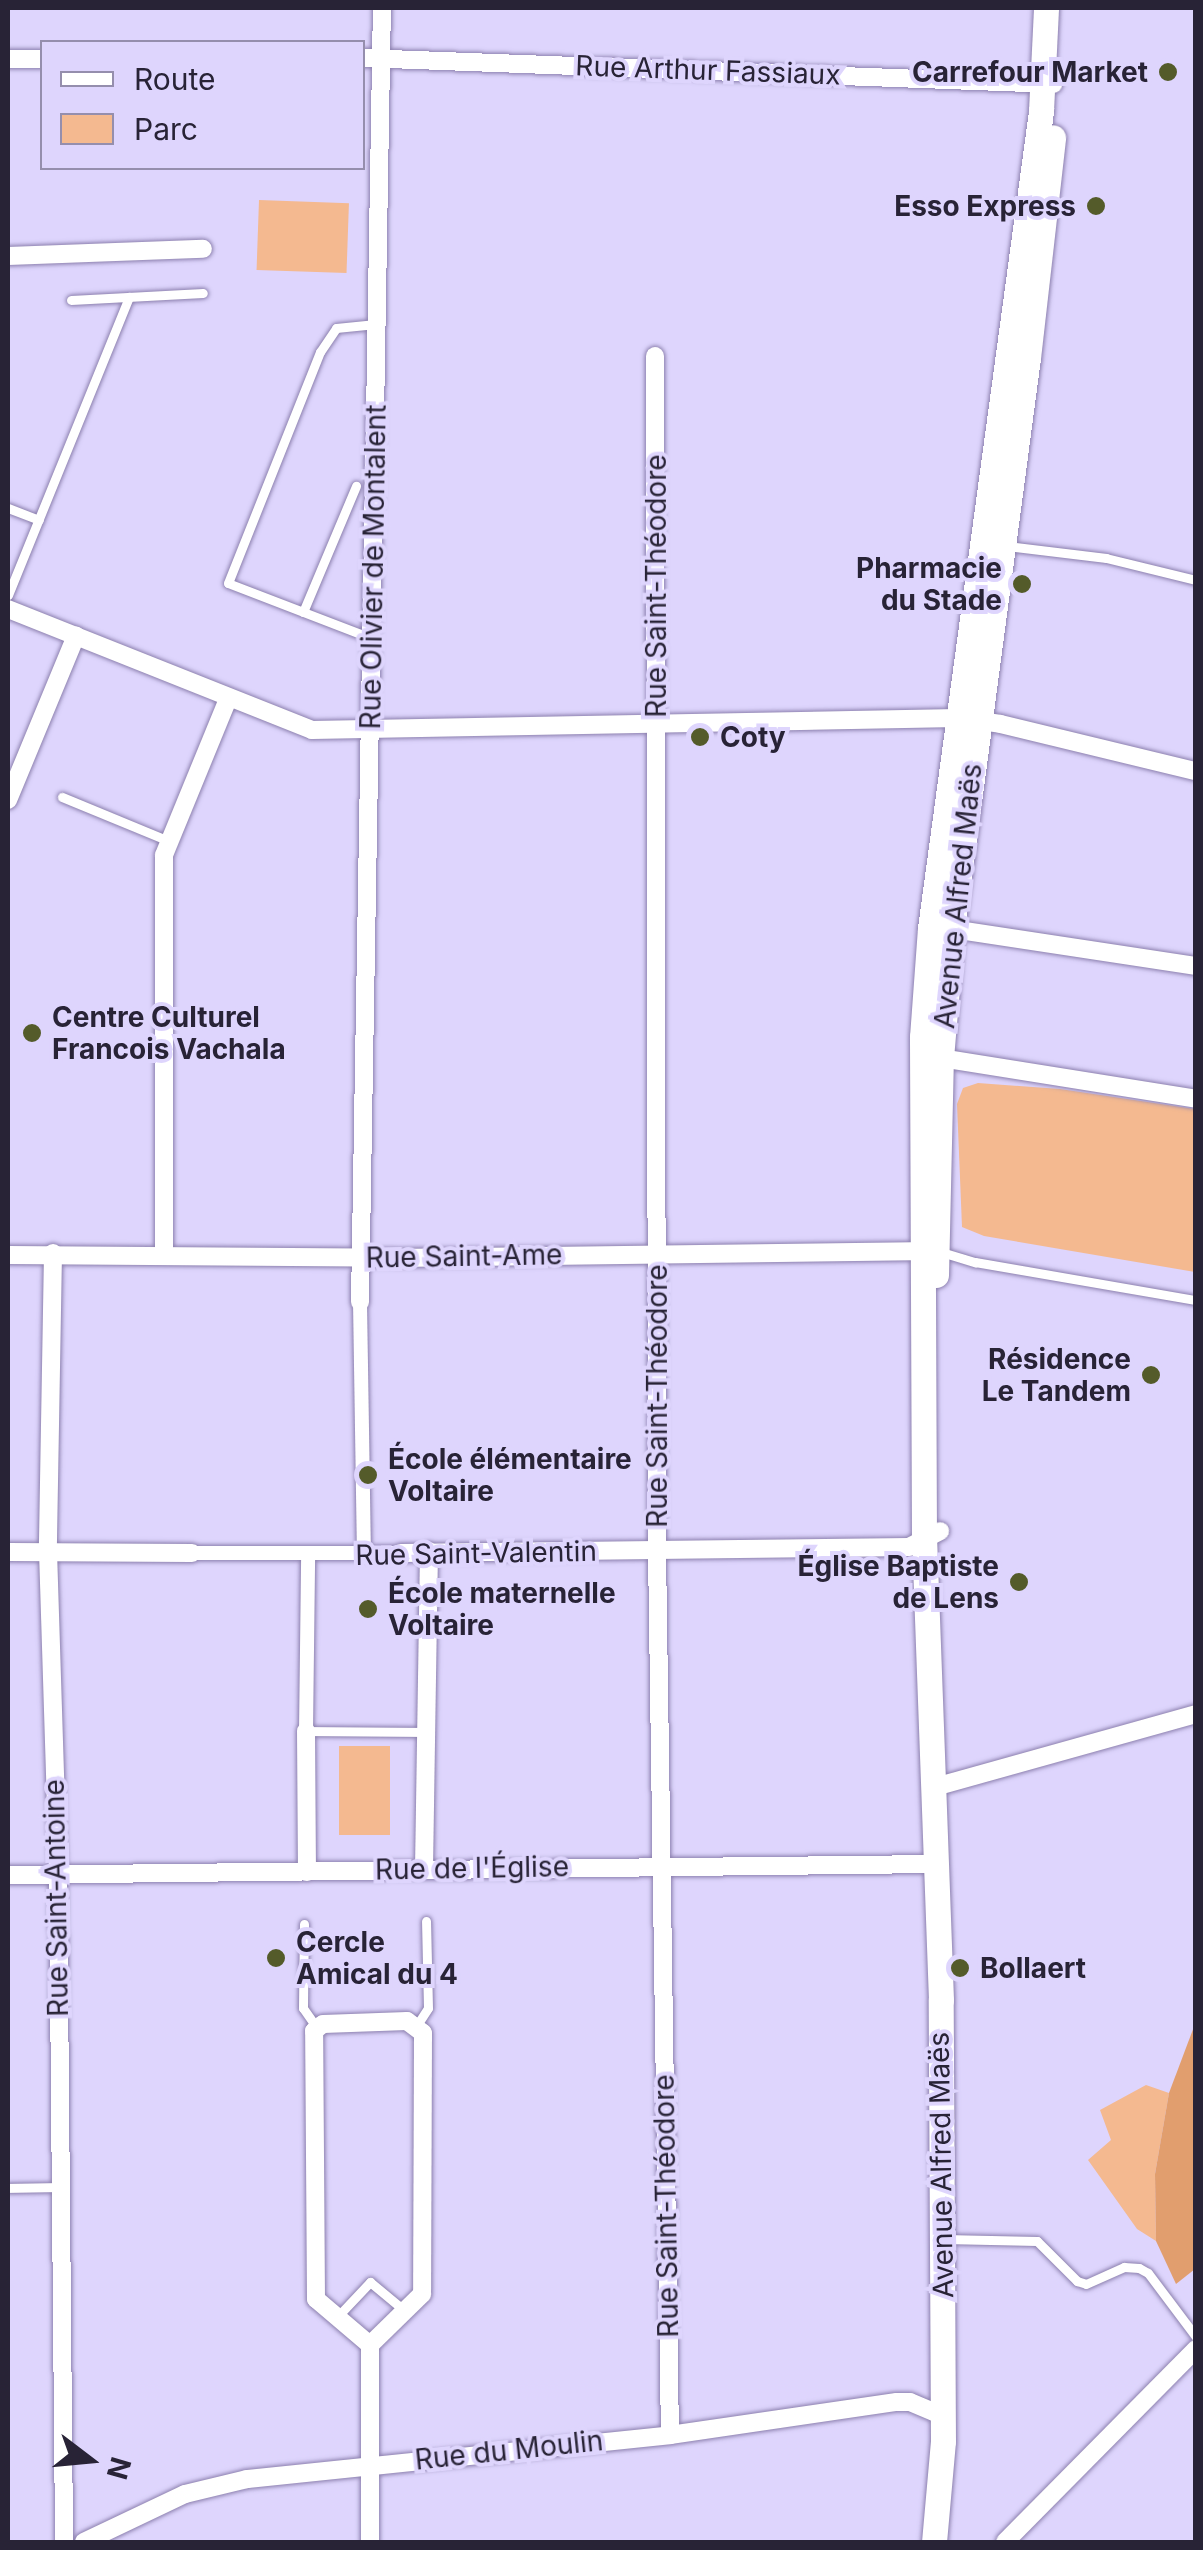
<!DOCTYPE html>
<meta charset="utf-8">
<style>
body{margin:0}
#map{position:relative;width:1203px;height:2550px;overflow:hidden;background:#ded5fd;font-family:Inter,sans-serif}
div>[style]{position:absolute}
.green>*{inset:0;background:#f4b990;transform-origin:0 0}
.forest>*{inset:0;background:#e19e6e}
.roads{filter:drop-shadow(0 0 2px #8c80ae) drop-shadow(0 0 2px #8c80ae)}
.service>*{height:9px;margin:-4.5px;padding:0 4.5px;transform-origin:4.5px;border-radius:4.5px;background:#fff}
.pedestrian>*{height:14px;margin:-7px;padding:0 7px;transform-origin:7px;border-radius:7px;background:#fff}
.minor>*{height:18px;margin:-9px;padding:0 9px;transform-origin:9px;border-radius:9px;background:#fff}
.secondary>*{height:25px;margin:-12.5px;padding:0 12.5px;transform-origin:12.5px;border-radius:12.5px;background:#fff}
.dots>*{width:28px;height:28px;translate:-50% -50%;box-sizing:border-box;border:5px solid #ded5fd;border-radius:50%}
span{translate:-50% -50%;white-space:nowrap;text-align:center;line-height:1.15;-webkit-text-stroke:8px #ded5fd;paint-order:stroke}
.street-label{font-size:28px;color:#282336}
.poi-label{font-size:28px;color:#282336;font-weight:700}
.right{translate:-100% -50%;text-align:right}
.left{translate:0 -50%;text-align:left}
.frame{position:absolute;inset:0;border:10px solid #282336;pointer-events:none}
.legend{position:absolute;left:40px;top:40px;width:325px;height:130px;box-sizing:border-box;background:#ded5fd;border:2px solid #958ead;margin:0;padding:12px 18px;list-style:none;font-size:30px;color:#282336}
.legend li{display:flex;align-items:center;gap:20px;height:50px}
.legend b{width:50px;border:2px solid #958ead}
.north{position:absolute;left:40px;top:2410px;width:100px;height:100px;-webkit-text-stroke:8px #ded5fd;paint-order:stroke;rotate:106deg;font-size:28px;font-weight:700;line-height:40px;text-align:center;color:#282336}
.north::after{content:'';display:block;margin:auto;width:35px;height:45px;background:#282336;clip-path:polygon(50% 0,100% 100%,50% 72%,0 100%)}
</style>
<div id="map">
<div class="green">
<i style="left:259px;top:200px;width:90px;height:70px;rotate:2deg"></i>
<i style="clip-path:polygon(978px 1083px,1060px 1089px,1195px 1109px,1195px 1272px,984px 1236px,962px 1227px,957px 1104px,963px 1088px)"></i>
<i style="left:339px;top:1746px;width:51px;height:89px"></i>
<i style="clip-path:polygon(1146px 2085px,1169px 2093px,1155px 2174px,1156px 2241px,1137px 2229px,1088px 2160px,1111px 2140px,1100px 2110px)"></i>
</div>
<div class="forest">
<i style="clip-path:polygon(1195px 2024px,1195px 2269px,1176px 2284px,1156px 2241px,1155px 2174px,1169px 2093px)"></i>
</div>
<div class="roads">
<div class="service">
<i style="left:71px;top:300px;width:132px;rotate:-3deg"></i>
<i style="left:8px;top:508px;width:33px;rotate:21deg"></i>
<i style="left:1007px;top:546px;width:100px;rotate:6.9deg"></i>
<i style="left:1106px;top:558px;width:93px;rotate:13.7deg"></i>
<i style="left:8px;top:595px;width:322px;rotate:-67.9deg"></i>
<i style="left:303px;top:612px;width:137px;rotate:-67.2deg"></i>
<i style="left:371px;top:638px;width:153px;rotate:-159deg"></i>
<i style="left:228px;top:583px;width:249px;rotate:-68.3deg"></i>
<i style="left:320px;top:352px;width:29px;rotate:-56deg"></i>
<i style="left:336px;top:328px;width:40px;rotate:-5.7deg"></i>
<i style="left:62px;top:797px;width:116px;rotate:22.4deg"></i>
<i style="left:938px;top:1251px;width:39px;rotate:17deg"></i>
<i style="left:975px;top:1262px;width:224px;rotate:9.8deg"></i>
<i style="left:306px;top:1731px;width:118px;rotate:0.5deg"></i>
<i style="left:304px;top:1924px;width:84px;rotate:90.7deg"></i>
<i style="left:303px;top:2008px;width:24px;rotate:55deg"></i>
<i style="left:417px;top:2025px;width:20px;rotate:-57deg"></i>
<i style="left:428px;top:2008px;width:87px;rotate:-91.3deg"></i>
<i style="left:8px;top:2188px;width:49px;rotate:-1.2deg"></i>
<i style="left:944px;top:2239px;width:93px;rotate:1.2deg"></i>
<i style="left:1037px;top:2241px;width:57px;rotate:45deg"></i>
<i style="left:1077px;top:2281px;width:9px;rotate:18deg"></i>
<i style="left:1086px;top:2284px;width:42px;rotate:-24.1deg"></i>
<i style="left:1124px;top:2267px;width:15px;rotate:4deg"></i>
<i style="left:1139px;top:2268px;width:10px;rotate:29deg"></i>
<i style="left:1148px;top:2273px;width:80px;rotate:53.1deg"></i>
<i style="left:338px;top:2316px;width:47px;rotate:-46.7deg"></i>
<i style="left:370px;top:2282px;width:45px;rotate:39.6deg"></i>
</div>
<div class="pedestrian">
<i style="left:360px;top:1302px;width:252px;rotate:89.1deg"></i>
<i style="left:192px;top:1553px;width:209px"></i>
<i style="left:306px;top:1731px;width:175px;rotate:-89.3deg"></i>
</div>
<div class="minor">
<i style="left:362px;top:58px;width:692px;rotate:2.15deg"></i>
<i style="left:8px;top:59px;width:34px"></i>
<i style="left:8px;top:256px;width:195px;rotate:-2.1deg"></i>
<i style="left:655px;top:356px;width:1195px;rotate:89.9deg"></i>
<i style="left:657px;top:1551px;width:884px;rotate:89.16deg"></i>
<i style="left:8px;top:609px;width:327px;rotate:21.7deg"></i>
<i style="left:312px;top:730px;width:646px;rotate:-1.06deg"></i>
<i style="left:958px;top:718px;width:43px;rotate:7.9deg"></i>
<i style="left:1001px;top:724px;width:201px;rotate:13.6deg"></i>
<i style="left:8px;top:800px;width:178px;rotate:-67.5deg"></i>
<i style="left:952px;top:929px;width:247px;rotate:8.6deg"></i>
<i style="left:941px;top:1058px;width:258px;rotate:9.1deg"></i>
<i style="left:53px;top:1253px;width:298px;rotate:91deg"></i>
<i style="left:48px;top:1551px;width:324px;rotate:88.2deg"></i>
<i style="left:58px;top:1875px;width:667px;rotate:89.48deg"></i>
<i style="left:164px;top:1253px;width:398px;rotate:-90deg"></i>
<i style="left:164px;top:855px;width:169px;rotate:-67.7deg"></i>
<i style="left:8px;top:1255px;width:388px;rotate:0.4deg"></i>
<i style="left:396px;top:1258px;width:536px;rotate:-0.75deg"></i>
<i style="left:360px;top:1302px;width:1294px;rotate:-89.03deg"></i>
<i style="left:8px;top:1552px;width:184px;rotate:0.3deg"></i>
<i style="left:401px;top:1553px;width:508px;rotate:-0.68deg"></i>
<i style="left:909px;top:1547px;width:35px;rotate:-27deg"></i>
<i style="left:306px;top:1731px;width:141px;rotate:89.6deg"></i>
<i style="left:935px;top:1787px;width:271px;rotate:-15.6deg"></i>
<i style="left:424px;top:1869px;width:318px;rotate:-89.1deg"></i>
<i style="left:8px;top:1875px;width:929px;rotate:-0.68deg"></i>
<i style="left:370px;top:2345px;width:71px;rotate:-139.6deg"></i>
<i style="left:316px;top:2299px;width:268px;rotate:-90.4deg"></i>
<i style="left:314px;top:2031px;width:11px;rotate:-38deg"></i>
<i style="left:323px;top:2024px;width:84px;rotate:-2deg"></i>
<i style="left:407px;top:2021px;width:20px;rotate:37deg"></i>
<i style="left:423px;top:2033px;width:261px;rotate:90.2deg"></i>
<i style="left:422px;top:2294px;width:73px;rotate:135.6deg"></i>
<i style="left:370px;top:2345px;width:197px;rotate:90deg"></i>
<i style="left:84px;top:2542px;width:112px;rotate:-25.4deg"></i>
<i style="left:185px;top:2494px;width:64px;rotate:-13.6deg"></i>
<i style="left:247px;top:2479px;width:425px;rotate:-5.9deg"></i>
<i style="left:670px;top:2435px;width:229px;rotate:-8.3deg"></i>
<i style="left:897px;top:2402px;width:13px"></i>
<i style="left:910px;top:2402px;width:36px;rotate:23deg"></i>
<i style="left:1005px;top:2542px;width:272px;rotate:-45.3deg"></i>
</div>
<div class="secondary">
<i style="left:936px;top:1275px;width:217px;rotate:-88.7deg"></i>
<i style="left:941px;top:1058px;width:129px;rotate:-85.1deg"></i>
<i style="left:952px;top:929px;width:576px;rotate:-82.42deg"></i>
<i style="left:1028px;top:358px;width:222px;rotate:-83.5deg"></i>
<i style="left:934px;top:2542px;width:101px;rotate:-84.9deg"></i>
<i style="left:943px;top:2441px;width:441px;rotate:-90.3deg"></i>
<i style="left:941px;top:2000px;width:458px;rotate:-92.1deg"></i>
<i style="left:924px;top:1542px;width:505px;rotate:-90.23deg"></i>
<i style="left:922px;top:1037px;width:109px;rotate:-85.8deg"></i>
<i style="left:930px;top:928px;width:825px;rotate:-82.26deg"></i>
<i style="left:1041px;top:111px;width:103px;rotate:-87.2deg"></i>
</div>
</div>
<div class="dots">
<i style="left:1168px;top:72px;background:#545b2a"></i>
<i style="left:1096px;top:206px;background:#545b2a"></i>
<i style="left:1022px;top:584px;background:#545b2a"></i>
<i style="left:700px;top:737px;background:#545b2a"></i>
<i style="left:32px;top:1033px;background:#545b2a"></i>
<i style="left:1151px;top:1375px;background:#545b2a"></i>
<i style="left:368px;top:1475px;background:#545b2a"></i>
<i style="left:1019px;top:1582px;background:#545b2a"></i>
<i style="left:368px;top:1609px;background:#545b2a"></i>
<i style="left:276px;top:1958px;background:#545b2a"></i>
<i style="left:960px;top:1968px;background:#545b2a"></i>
</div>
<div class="street-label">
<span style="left:708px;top:70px;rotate:2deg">Rue Arthur Fassiaux</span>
<span style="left:373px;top:567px;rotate:-89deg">Rue Olivier de Montalent</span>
<span style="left:656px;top:586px;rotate:-90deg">Rue Saint-Théodore</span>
<span style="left:958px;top:896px;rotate:-84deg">Avenue Alfred Maës</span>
<span style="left:464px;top:1256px;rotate:-1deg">Rue Saint-Ame</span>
<span style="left:657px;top:1396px;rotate:-90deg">Rue Saint-Théodore</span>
<span style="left:476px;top:1553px;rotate:-1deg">Rue Saint-Valentin</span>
<span style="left:472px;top:1868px;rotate:-1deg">Rue de l'Église</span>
<span style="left:56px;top:1898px;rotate:-91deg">Rue Saint-Antoine</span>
<span style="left:941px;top:2165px;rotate:-91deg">Avenue Alfred Maës</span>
<span style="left:666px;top:2206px;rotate:-91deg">Rue Saint-Théodore</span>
<span style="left:509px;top:2450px;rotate:-6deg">Rue du Moulin</span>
</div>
<div class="poi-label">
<span class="right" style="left:1148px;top:72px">Carrefour Market</span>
<span class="right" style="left:1076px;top:206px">Esso Express</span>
<span class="right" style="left:1002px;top:584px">Pharmacie<br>du Stade</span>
<span class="left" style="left:720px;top:737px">Coty</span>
<span class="left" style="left:52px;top:1033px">Centre Culturel<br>Francois Vachala</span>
<span class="right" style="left:1131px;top:1375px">Résidence<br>Le Tandem</span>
<span class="left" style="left:388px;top:1475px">École élémentaire<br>Voltaire</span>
<span class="right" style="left:999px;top:1582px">Église Baptiste<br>de Lens</span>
<span class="left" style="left:388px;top:1609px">École maternelle<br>Voltaire</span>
<span class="left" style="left:296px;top:1958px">Cercle<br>Amical du 4</span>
<span class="left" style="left:980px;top:1968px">Bollaert</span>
</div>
<div class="frame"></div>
<ul class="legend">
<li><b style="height:12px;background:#fff"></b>Route</li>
<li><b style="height:28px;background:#f4b990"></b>Parc</li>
</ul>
<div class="north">N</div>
</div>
